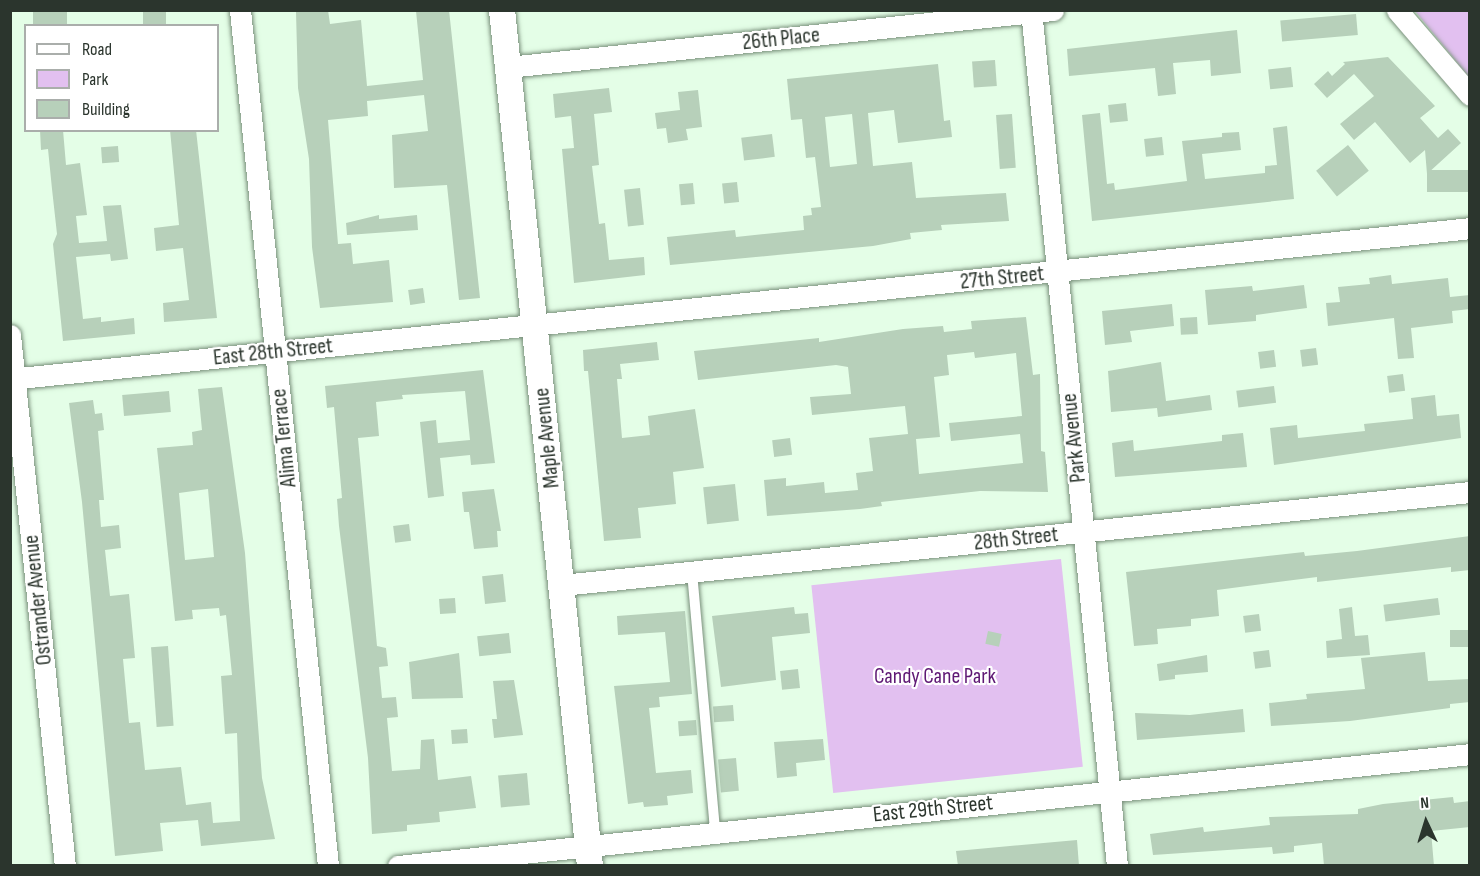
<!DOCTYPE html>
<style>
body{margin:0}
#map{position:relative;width:1480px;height:876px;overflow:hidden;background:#e4fee7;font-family:"Sofia Sans Condensed",sans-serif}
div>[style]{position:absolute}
.green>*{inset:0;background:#e2c0f0;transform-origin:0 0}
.building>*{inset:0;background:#b7d0ba;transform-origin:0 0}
.roads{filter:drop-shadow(0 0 2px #79907b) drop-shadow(0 0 2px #79907b)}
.service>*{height:10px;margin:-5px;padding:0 5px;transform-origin:5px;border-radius:5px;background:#fff}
.minor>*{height:21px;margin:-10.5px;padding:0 10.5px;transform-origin:10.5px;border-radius:10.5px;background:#fff}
.tertiary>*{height:26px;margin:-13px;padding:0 13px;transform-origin:13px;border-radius:13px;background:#fff}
span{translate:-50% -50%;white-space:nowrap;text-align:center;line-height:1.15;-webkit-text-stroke:4.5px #fff;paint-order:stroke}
.street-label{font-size:22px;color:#2b352d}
.park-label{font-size:22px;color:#5e1874}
.frame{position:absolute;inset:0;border:12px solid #2b352d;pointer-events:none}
.legend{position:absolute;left:24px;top:24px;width:195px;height:108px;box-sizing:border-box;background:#fff;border:2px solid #aaaeab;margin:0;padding:8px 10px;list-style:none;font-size:18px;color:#2b352d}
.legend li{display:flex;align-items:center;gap:12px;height:30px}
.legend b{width:30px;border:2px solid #aaaeab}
.north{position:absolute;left:1396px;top:792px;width:60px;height:60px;-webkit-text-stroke:4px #fff;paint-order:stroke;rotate:356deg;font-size:16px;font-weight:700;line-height:24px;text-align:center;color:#2b352d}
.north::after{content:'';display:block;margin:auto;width:21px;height:27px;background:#2b352d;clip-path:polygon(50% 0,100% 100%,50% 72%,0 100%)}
</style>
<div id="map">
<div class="green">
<i style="clip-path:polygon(1415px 11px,1469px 11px,1469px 77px)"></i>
<i style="left:1061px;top:559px;width:209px;height:251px;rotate:84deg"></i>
</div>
<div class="building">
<i style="left:33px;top:10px;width:34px;height:16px"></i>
<i style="left:143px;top:10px;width:23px;height:16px"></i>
<i style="clip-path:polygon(328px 10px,330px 24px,361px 20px,367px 86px,423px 80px,416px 11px,449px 10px,480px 298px,459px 300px,447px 185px,394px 188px,392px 135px,428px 131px,424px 95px,367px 101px,368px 116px,328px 120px,338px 244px,351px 243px,353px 264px,389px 260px,393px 302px,320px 308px,312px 247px,309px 159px,298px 88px,296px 12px)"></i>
<i style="left:1356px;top:14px;width:21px;height:76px;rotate:85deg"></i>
<i style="clip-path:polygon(1237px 30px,1241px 73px,1211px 76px,1210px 60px,1173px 63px,1176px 94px,1158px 96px,1155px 68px,1069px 76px,1067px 49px)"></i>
<i style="clip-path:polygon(1388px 57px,1435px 106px,1420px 118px,1438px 138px,1448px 129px,1461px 143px,1427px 174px,1425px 150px,1410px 163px,1375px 122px,1354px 140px,1340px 124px,1374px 96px,1354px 74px,1327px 98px,1314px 84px,1328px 71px,1332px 76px,1345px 64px,1343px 62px)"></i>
<i style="left:995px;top:60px;width:26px;height:23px;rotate:86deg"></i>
<i style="clip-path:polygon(evenodd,938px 64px,944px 121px,950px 120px,952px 137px,898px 143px,894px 110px,868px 113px,873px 166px,912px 162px,916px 198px,1006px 193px,1009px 221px,941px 225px,942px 230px,910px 233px,911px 239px,873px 246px,670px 265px,667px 237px,735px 230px,736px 237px,804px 230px,803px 216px,812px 215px,811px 208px,821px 207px,815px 157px,806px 158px,802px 119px,791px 120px,787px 79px,938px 64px,852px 114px,857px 164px,830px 167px,825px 117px,852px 114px)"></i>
<i style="left:1291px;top:67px;width:20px;height:23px;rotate:84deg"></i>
<i style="clip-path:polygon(609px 88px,612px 112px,594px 114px,599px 165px,592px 166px,599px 224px,605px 223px,609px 260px,644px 257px,645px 275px,574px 283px,562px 149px,574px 148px,571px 116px,555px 118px,553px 94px)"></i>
<i style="clip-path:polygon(698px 90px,702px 127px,686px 129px,688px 140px,668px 143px,666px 128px,657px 129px,655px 113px,680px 110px,678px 92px)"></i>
<i style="left:1126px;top:103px;width:18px;height:18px;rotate:84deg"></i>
<i style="clip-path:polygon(1100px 113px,1107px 184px,1114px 183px,1115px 190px,1187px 181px,1182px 141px,1222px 137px,1222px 133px,1239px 132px,1241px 150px,1202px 154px,1205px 179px,1265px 173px,1265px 166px,1277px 165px,1273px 128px,1287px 126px,1294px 199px,1092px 221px,1082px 115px)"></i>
<i style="left:1012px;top:114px;width:54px;height:16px;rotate:86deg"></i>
<i style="clip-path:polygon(40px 130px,63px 130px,66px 165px,80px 163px,87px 215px,76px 216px,79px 243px,107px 241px,103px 206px,121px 205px,128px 259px,111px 261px,110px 254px,76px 257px,83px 319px,101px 317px,101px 322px,134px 318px,135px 334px,63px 341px,53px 244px,57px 234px,52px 189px,48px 149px,41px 150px)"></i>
<i style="clip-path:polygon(170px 130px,196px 130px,217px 318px,164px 322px,163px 303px,189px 300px,183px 248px,156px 251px,154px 228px,179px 225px)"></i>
<i style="left:772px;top:134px;width:23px;height:31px;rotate:83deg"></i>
<i style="left:1162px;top:137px;width:18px;height:18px;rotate:84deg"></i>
<i style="left:1348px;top:145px;width:33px;height:41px;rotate:51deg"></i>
<i style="left:118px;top:146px;width:16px;height:17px;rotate:86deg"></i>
<i style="left:1470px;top:170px;width:22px;height:43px;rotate:90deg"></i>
<i style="left:737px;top:182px;width:20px;height:15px;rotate:84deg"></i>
<i style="left:693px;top:183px;width:21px;height:14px;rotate:85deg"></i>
<i style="left:640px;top:188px;width:37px;height:16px;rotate:84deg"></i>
<i style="clip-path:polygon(379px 215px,379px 219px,417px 215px,418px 230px,347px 235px,346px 223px)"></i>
<i style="clip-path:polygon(1391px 275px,1392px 284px,1448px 278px,1450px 297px,1470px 295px,1470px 309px,1452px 311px,1453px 323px,1411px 328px,1414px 358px,1398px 359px,1394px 318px,1328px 326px,1326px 303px,1340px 302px,1338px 287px,1370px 284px,1369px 278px)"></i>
<i style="clip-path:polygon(1304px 285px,1307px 308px,1256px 315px,1256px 321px,1208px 325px,1205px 290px,1252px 286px,1253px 291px)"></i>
<i style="left:423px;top:288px;width:15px;height:15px;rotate:82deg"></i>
<i style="clip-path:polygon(1172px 304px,1174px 326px,1130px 331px,1132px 342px,1105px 345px,1102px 311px)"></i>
<i style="clip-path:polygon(evenodd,1026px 317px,1033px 375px,1040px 374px,1041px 451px,1045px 452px,1048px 492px,980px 491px,881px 502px,882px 506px,860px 509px,767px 516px,764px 480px,786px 478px,786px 486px,824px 482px,825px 493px,858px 490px,856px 473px,873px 471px,869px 438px,908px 434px,905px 406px,812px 415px,810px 397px,851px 394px,848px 367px,836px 365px,698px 380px,694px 351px,819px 338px,819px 342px,903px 329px,943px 326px,944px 332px,972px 329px,971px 321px,1026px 317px,974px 352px,975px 358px,1016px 353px,1022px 416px,949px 423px,951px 441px,1020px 434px,1023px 463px,919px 474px,916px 439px,940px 437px,934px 377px,949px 375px,947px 355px,974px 352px)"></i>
<i style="left:1197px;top:317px;width:17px;height:17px;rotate:87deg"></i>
<i style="clip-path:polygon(657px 342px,659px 360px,620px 364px,622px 379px,617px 379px,622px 438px,650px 435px,648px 416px,695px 409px,704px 468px,673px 472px,676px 504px,638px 508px,641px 538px,604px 541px,588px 371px,584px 371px,583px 350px)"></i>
<i style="left:1316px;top:348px;width:17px;height:16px;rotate:83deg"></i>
<i style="left:1274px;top:350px;width:17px;height:16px;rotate:83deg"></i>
<i style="clip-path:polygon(1161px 362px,1166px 401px,1210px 395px,1212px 410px,1158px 417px,1157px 408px,1111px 412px,1108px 371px)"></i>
<i style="clip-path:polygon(483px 370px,495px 463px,471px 465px,470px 455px,440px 458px,444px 496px,428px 498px,420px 422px,436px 420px,438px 443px,470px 440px,465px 391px,402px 395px,403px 399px,376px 402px,379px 436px,358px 438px,377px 646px,386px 648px,388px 666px,379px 667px,382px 698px,396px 697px,398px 717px,387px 718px,392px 771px,420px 769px,421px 740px,434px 739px,438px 780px,471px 776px,476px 808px,439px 812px,440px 822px,407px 825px,407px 831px,372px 834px,368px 758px,339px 526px,337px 499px,342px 498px,334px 407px,327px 408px,325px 386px)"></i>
<i style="left:1403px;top:374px;width:17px;height:16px;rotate:83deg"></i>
<i style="left:1274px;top:386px;width:17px;height:38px;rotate:83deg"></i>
<i style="clip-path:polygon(evenodd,222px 387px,245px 553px,262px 778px,275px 839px,201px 846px,198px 820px,160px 823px,163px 851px,115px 856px,82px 502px,69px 403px,93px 400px,95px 414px,102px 413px,104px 430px,98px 431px,104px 500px,99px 500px,101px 527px,119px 525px,121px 548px,105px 550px,110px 596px,129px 594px,135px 658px,123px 659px,129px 723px,140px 722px,145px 770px,181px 767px,186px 805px,211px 802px,213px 823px,240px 821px,237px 733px,225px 734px,221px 676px,232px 675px,226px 615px,220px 616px,219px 608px,192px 610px,193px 619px,175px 621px,157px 448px,193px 445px,192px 432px,202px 430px,198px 389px,222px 387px,208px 489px,214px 557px,185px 560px,179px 493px,208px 489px)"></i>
<i style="left:169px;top:391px;width:21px;height:47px;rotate:85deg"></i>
<i style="clip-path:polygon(1435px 395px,1437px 416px,1459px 414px,1461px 438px,1274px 465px,1270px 428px,1297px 425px,1298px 438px,1365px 431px,1364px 424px,1413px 419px,1411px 398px)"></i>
<i style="clip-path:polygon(1243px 433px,1247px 467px,1115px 477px,1112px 443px,1133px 440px,1134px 451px,1222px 441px,1222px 435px)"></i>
<i style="left:790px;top:438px;width:17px;height:18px;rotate:83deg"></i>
<i style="left:735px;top:484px;width:37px;height:32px;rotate:84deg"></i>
<i style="clip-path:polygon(494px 489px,501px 531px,497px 531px,498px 547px,474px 549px,469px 512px,464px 512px,462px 492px)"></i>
<i style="left:409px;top:524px;width:17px;height:16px;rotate:83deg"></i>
<i style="clip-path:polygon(1470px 536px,1470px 570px,1451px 572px,1451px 567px,1317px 582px,1317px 577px,1217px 590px,1219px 616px,1191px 619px,1191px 626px,1157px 629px,1158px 644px,1134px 646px,1126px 572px,1304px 552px,1305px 556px,1357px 551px)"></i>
<i style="left:503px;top:574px;width:28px;height:21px;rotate:84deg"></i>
<i style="left:455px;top:598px;width:15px;height:16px;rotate:86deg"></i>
<i style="left:1438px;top:598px;width:17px;height:55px;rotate:83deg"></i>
<i style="clip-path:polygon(794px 607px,795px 614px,808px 613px,810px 633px,772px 637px,776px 680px,721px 687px,712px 616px)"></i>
<i style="clip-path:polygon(1352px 607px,1355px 636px,1368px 635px,1370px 655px,1327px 658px,1326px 641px,1342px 639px,1339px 609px)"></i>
<i style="clip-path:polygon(685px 611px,692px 694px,659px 697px,660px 707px,649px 708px,656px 773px,691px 770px,693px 793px,667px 796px,668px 805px,644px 807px,643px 802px,628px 804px,614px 686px,670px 682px,665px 632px,618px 635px,617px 616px)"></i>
<i style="left:1259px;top:614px;width:17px;height:16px;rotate:83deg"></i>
<i style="left:1470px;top:630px;width:17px;height:20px;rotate:90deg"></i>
<i style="left:988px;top:631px;width:14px;height:13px;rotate:12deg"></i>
<i style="left:509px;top:633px;width:20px;height:32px;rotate:84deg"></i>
<i style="left:168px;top:646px;width:80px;height:17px;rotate:86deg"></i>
<i style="left:1269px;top:650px;width:17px;height:16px;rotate:83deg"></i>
<i style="clip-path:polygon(1425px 652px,1428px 681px,1470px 679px,1470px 702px,1450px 704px,1450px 708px,1350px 721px,1271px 726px,1269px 703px,1307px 699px,1306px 694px,1365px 689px,1361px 658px)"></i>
<i style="clip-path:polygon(459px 653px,463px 698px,412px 699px,409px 662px)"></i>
<i style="clip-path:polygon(1207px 655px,1208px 672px,1175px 675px,1175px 679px,1159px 681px,1157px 664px)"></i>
<i style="left:798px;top:669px;width:19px;height:18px;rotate:84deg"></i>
<i style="clip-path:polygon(514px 680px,523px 735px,494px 738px,492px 719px,497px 719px,493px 681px)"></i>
<i style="left:733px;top:705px;width:16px;height:20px;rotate:86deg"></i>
<i style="clip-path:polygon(1243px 709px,1245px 732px,1137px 740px,1135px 713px,1190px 715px)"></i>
<i style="left:696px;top:720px;width:15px;height:18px;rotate:86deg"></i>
<i style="left:467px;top:729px;width:14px;height:16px;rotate:86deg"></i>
<i style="clip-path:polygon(823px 739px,825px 760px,796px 763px,797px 776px,777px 778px,774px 742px)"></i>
<i style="left:736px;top:758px;width:33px;height:18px;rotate:85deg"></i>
<i style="left:527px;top:773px;width:32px;height:29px;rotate:85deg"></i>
<i style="clip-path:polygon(1453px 797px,1454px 803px,1470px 801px,1470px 827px,1431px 831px,1434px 866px,1324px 866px,1322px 843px,1294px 846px,1294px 852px,1273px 854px,1272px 847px,1153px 855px,1150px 834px,1203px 827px,1204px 832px,1270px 825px,1269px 817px,1358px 814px,1358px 809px,1383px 804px)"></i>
<i style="clip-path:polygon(1077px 840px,1079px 866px,958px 866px,956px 851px)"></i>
</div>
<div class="roads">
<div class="service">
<i style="left:692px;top:572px;width:261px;rotate:84.9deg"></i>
</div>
<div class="minor">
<i style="left:240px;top:10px;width:861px;rotate:84.13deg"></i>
<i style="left:1031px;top:10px;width:860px;rotate:84.26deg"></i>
<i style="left:1397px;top:10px;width:112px;rotate:49.3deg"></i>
<i style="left:508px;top:67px;width:548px;rotate:-5.97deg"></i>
<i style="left:10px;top:335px;width:534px;rotate:84.09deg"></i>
<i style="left:10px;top:379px;width:1468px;rotate:-5.9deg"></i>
<i style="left:562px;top:585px;width:913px;rotate:-5.85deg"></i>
<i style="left:398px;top:866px;width:1078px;rotate:-5.96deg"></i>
</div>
<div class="tertiary">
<i style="left:502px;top:10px;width:861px;rotate:84.13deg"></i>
</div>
</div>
<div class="street-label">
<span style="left:781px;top:39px;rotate:-6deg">26th Place</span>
<span style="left:1002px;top:278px;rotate:-6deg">27th Street</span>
<span style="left:273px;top:352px;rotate:-6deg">East 28th Street</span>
<span style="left:284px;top:438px;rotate:-96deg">Alima Terrace</span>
<span style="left:547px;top:438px;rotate:-96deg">Maple Avenue</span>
<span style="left:1074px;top:438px;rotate:-96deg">Park Avenue</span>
<span style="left:1016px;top:539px;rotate:-6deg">28th Street</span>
<span style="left:38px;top:600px;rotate:-96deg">Ostrander Avenue</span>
<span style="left:933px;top:809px;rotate:-6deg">East 29th Street</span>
</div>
<div class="park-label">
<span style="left:935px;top:677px">Candy Cane Park</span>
</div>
<div class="frame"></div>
<ul class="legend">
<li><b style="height:8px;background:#fff"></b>Road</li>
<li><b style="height:16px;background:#e2c0f0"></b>Park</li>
<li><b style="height:16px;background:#b7d0ba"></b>Building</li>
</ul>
<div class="north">N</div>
</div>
